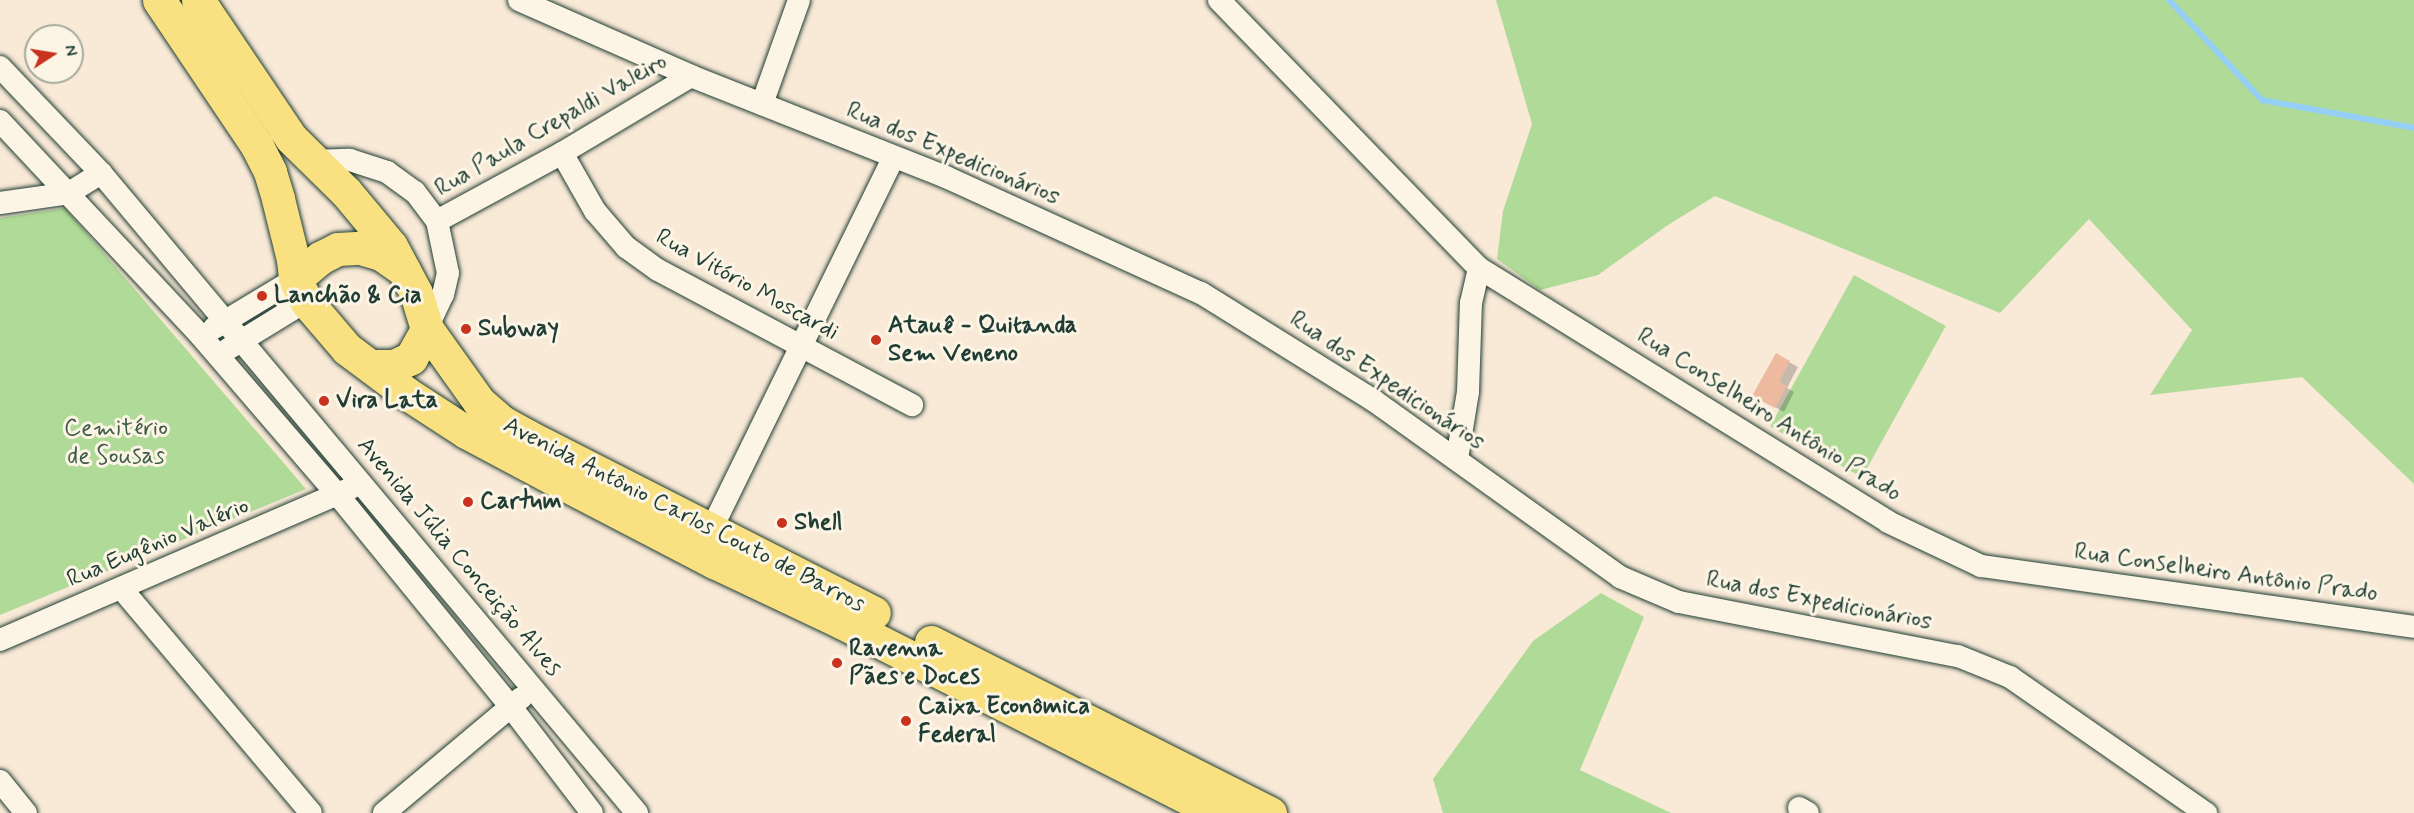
<!DOCTYPE html>
<meta charset="utf-8">
<style>
body{margin:0}
#map{position:relative;width:2414px;height:813px;overflow:hidden;background:#f9e9d7;font-family:Mynerve,sans-serif}
div>[style]{position:absolute}
.green>*{inset:0;background:#b0da97;transform-origin:0 0}
.shadow>*{inset:0;background:#0003}
.stream>*{height:6px;margin:-3px;padding:0 3px;transform-origin:3px;border-radius:3px;background:#96cff5}
.building>*{inset:0;background:#edba9f}
.roads{filter:drop-shadow(0 0 2px #1f3d34) drop-shadow(0 0 2px #1f3d34)}
.minor>*{height:22px;margin:-11px;padding:0 11px;transform-origin:11px;border-radius:11px;background:#fcf5e5}
.primary>*{height:33px;margin:-16.5px;padding:0 16.5px;transform-origin:16.5px;border-radius:16.5px;background:#f9e181}
.dots>*{width:16px;height:16px;translate:-50% -50%;box-sizing:border-box;border:3px solid #fcf5e5;border-radius:50%}
span{translate:-50% -50%;white-space:nowrap;text-align:center;line-height:1.15;-webkit-text-stroke:6px #fcf5e5;paint-order:stroke}
.street-label{font-size:24px;color:#1f3d34}
.poi-label{font-size:24px;color:#1f3d34;font-weight:700}
.left{translate:0 -50%;text-align:left}
.park-label{font-size:24px;color:#3c5c48}
.north{position:absolute;left:24px;top:24px;width:60px;height:60px;box-sizing:border-box;background:#fcf5e5;border:2px solid #a4ab9e;border-radius:50%;rotate:78deg;font-size:16px;font-weight:700;line-height:24px;text-align:center;color:#1f3d34}
.north::after{content:'';display:block;margin:auto;width:21px;height:27px;background:#c8321e;clip-path:polygon(50% 0,100% 100%,50% 72%,0 100%)}
</style>
<div id="map">
<div class="green">
<i style="clip-path:polygon(1496px 0,2414px 0,2414px 484px,2302px 377px,2150px 395px,2192px 330px,2089px 219px,2000px 313px,1715px 196px,1668px 225px,1598px 275px,1540px 290px,1497px 259px,1503px 211px,1532px 124px)"></i>
<i style="clip-path:polygon(65px 208px,306px 489px,0 615px,0 218px)"></i>
<i style="left:1854px;top:275px;width:105px;height:173px;rotate:29deg"></i>
<i style="clip-path:polygon(1601px 593px,1644px 617px,1580px 770px,1671px 813px,1443px 813px,1433px 779px,1533px 641px)"></i>
</div>
<div class="shadow">
<i style="clip-path:polygon(1776px 355px,1798px 367px,1787px 388px,1794px 392px,1784px 412px,1754px 396px)"></i>
</div>
<div class="stream">
<i style="left:2169px;top:0;width:137px;rotate:47.1deg"></i>
<i style="left:2262px;top:100px;width:155px;rotate:10.4deg"></i>
</div>
<div class="building">
<i style="clip-path:polygon(1776px 353px,1790px 361px,1779px 382px,1787px 386px,1775px 408px,1752px 396px)"></i>
</div>
<div class="roads">
<div class="minor">
<i style="left:519px;top:0;width:188px;rotate:23.8deg"></i>
<i style="left:691px;top:76px;width:274px;rotate:21.6deg"></i>
<i style="left:946px;top:177px;width:280px;rotate:24.5deg"></i>
<i style="left:1201px;top:293px;width:203px;rotate:31.9deg"></i>
<i style="left:1373px;top:400px;width:304px;rotate:35.6deg"></i>
<i style="left:1620px;top:577px;width:64px;rotate:23deg"></i>
<i style="left:1679px;top:602px;width:284px;rotate:11deg"></i>
<i style="left:1958px;top:656px;width:56px;rotate:22deg"></i>
<i style="left:2010px;top:677px;width:239px;rotate:34.8deg"></i>
<i style="left:1219px;top:0;width:373px;rotate:45.9deg"></i>
<i style="left:1479px;top:268px;width:481px;rotate:31.8deg"></i>
<i style="left:1888px;top:522px;width:103px;rotate:25.3deg"></i>
<i style="left:1981px;top:566px;width:437px;rotate:8deg"></i>
<i style="left:0;top:67px;width:146px;rotate:46.4deg"></i>
<i style="left:101px;top:173px;width:835px;rotate:50.05deg"></i>
<i style="left:762px;top:104px;width:110px;rotate:-70.4deg"></i>
<i style="left:0;top:121px;width:294px;rotate:46.9deg"></i>
<i style="left:201px;top:336px;width:210px;rotate:49.3deg"></i>
<i style="left:338px;top:495px;width:274px;rotate:50.8deg"></i>
<i style="left:511px;top:707px;width:133px;rotate:52.6deg"></i>
<i style="left:562px;top:153px;width:67px;rotate:60.4deg"></i>
<i style="left:595px;top:211px;width:48px;rotate:49.3deg"></i>
<i style="left:626px;top:247px;width:39px;rotate:36deg"></i>
<i style="left:658px;top:270px;width:288px;rotate:28deg"></i>
<i style="left:313px;top:161px;width:37px;rotate:-2deg"></i>
<i style="left:350px;top:160px;width:39px;rotate:18deg"></i>
<i style="left:387px;top:172px;width:34px;rotate:36deg"></i>
<i style="left:415px;top:192px;width:36px;rotate:53deg"></i>
<i style="left:437px;top:221px;width:53px;rotate:78.1deg"></i>
<i style="left:448px;top:273px;width:22px;rotate:103deg"></i>
<i style="left:443px;top:294px;width:38px;rotate:115deg"></i>
<i style="left:0;top:203px;width:70px;rotate:-8.2deg"></i>
<i style="left:69px;top:193px;width:38px;rotate:-32deg"></i>
<i style="left:437px;top:221px;width:142px;rotate:-28.5deg"></i>
<i style="left:562px;top:153px;width:150px;rotate:-30.8deg"></i>
<i style="left:214px;top:328px;width:95px;rotate:-31.2deg"></i>
<i style="left:228px;top:349px;width:92px;rotate:-31.6deg"></i>
<i style="left:1457px;top:459px;width:68px;rotate:-80.7deg"></i>
<i style="left:1468px;top:392px;width:89px;rotate:-88.1deg"></i>
<i style="left:1471px;top:303px;width:36px;rotate:-77deg"></i>
<i style="left:711px;top:530px;width:415px;rotate:-63.9deg"></i>
<i style="left:121px;top:588px;width:294px;rotate:49.8deg"></i>
<i style="left:0;top:640px;width:382px;rotate:-23.4deg"></i>
<i style="left:0;top:781px;width:41px;rotate:50.9deg"></i>
<i style="left:1799px;top:808px;width:10px;rotate:29deg"></i>
<i style="left:384px;top:813px;width:179px;rotate:-40deg"></i>
</div>
<div class="primary">
<i style="left:159px;top:0;width:176px;rotate:56.1deg"></i>
<i style="left:257px;top:146px;width:29px;rotate:63deg"></i>
<i style="left:270px;top:172px;width:28px;rotate:73deg"></i>
<i style="left:278px;top:199px;width:62px;rotate:76deg"></i>
<i style="left:293px;top:259px;width:20px;rotate:84deg"></i>
<i style="left:295px;top:279px;width:25px;rotate:63deg"></i>
<i style="left:306px;top:301px;width:63px;rotate:49.5deg"></i>
<i style="left:347px;top:349px;width:74px;rotate:36.7deg"></i>
<i style="left:406px;top:393px;width:72px;rotate:33deg"></i>
<i style="left:466px;top:432px;width:111px;rotate:28deg"></i>
<i style="left:564px;top:484px;width:169px;rotate:27.5deg"></i>
<i style="left:714px;top:562px;width:140px;rotate:25.3deg"></i>
<i style="left:841px;top:622px;width:423px;rotate:26.9deg"></i>
<i style="left:198px;top:0;width:166px;rotate:56deg"></i>
<i style="left:291px;top:138px;width:77px;rotate:44.5deg"></i>
<i style="left:346px;top:192px;width:70px;rotate:50.2deg"></i>
<i style="left:391px;top:246px;width:53px;rotate:62deg"></i>
<i style="left:416px;top:293px;width:38px;rotate:73deg"></i>
<i style="left:427px;top:329px;width:90px;rotate:54.5deg"></i>
<i style="left:479px;top:402px;width:30px;rotate:41deg"></i>
<i style="left:502px;top:422px;width:31px;rotate:29deg"></i>
<i style="left:529px;top:437px;width:387px;rotate:27deg"></i>
<i style="left:295px;top:279px;width:33px;rotate:-40deg"></i>
<i style="left:320px;top:258px;width:20px;rotate:-27deg"></i>
<i style="left:338px;top:249px;width:22px;rotate:-3deg"></i>
<i style="left:360px;top:248px;width:22px;rotate:16deg"></i>
<i style="left:381px;top:254px;width:28px;rotate:35deg"></i>
<i style="left:371px;top:366px;width:23px"></i>
<i style="left:394px;top:366px;width:19px;rotate:-25deg"></i>
<i style="left:411px;top:358px;width:33px;rotate:-61deg"></i>
<i style="left:931px;top:642px;width:380px;rotate:26.8deg"></i>
</div>
</div>
<div class="dots">
<i style="left:262px;top:296px;background:#c8321e"></i>
<i style="left:466px;top:329px;background:#c8321e"></i>
<i style="left:876px;top:340px;background:#c8321e"></i>
<i style="left:324px;top:401px;background:#c8321e"></i>
<i style="left:468px;top:502px;background:#c8321e"></i>
<i style="left:782px;top:523px;background:#c8321e"></i>
<i style="left:837px;top:663px;background:#c8321e"></i>
<i style="left:906px;top:721px;background:#c8321e"></i>
</div>
<div class="street-label">
<span style="left:551px;top:125px;rotate:-30deg">Rua Paula Crepaldi Valeiro</span>
<span style="left:953px;top:154px;rotate:23deg">Rua dos Expedicionários</span>
<span style="left:747px;top:285px;rotate:29deg">Rua Vitório Moscardi</span>
<span style="left:1387px;top:381px;rotate:34deg">Rua dos Expedicionários</span>
<span style="left:1769px;top:415px;rotate:32deg">Rua Conselheiro Antônio Prado</span>
<span style="left:684px;top:515px;rotate:27deg">Avenida Antônio Carlos Couto de Barros</span>
<span style="left:158px;top:543px;rotate:-23deg">Rua Eugênio Valério</span>
<span style="left:459px;top:557px;rotate:50deg">Avenida Júlia Conceição Alves</span>
<span style="left:2226px;top:573px;rotate:8deg">Rua Conselheiro Antônio Prado</span>
<span style="left:1819px;top:601px;rotate:11deg">Rua dos Expedicionários</span>
</div>
<div class="poi-label">
<span class="left" style="left:274px;top:296px">Lanchão &amp; Cia</span>
<span class="left" style="left:888px;top:340px">Atauê - Quitanda<br>Sem Veneno</span>
<span class="left" style="left:478px;top:329px">Subway</span>
<span class="left" style="left:336px;top:401px">Vira Lata</span>
<span class="left" style="left:480px;top:502px">Cartum</span>
<span class="left" style="left:794px;top:523px">Shell</span>
<span class="left" style="left:849px;top:663px">Ravenna<br>Pães e Doces</span>
<span class="left" style="left:918px;top:721px">Caixa Econômica<br>Federal</span>
</div>
<div class="park-label">
<span style="left:116px;top:443px">Cemitério<br>de Sousas</span>
</div>
<div class="north">N</div>
</div>
